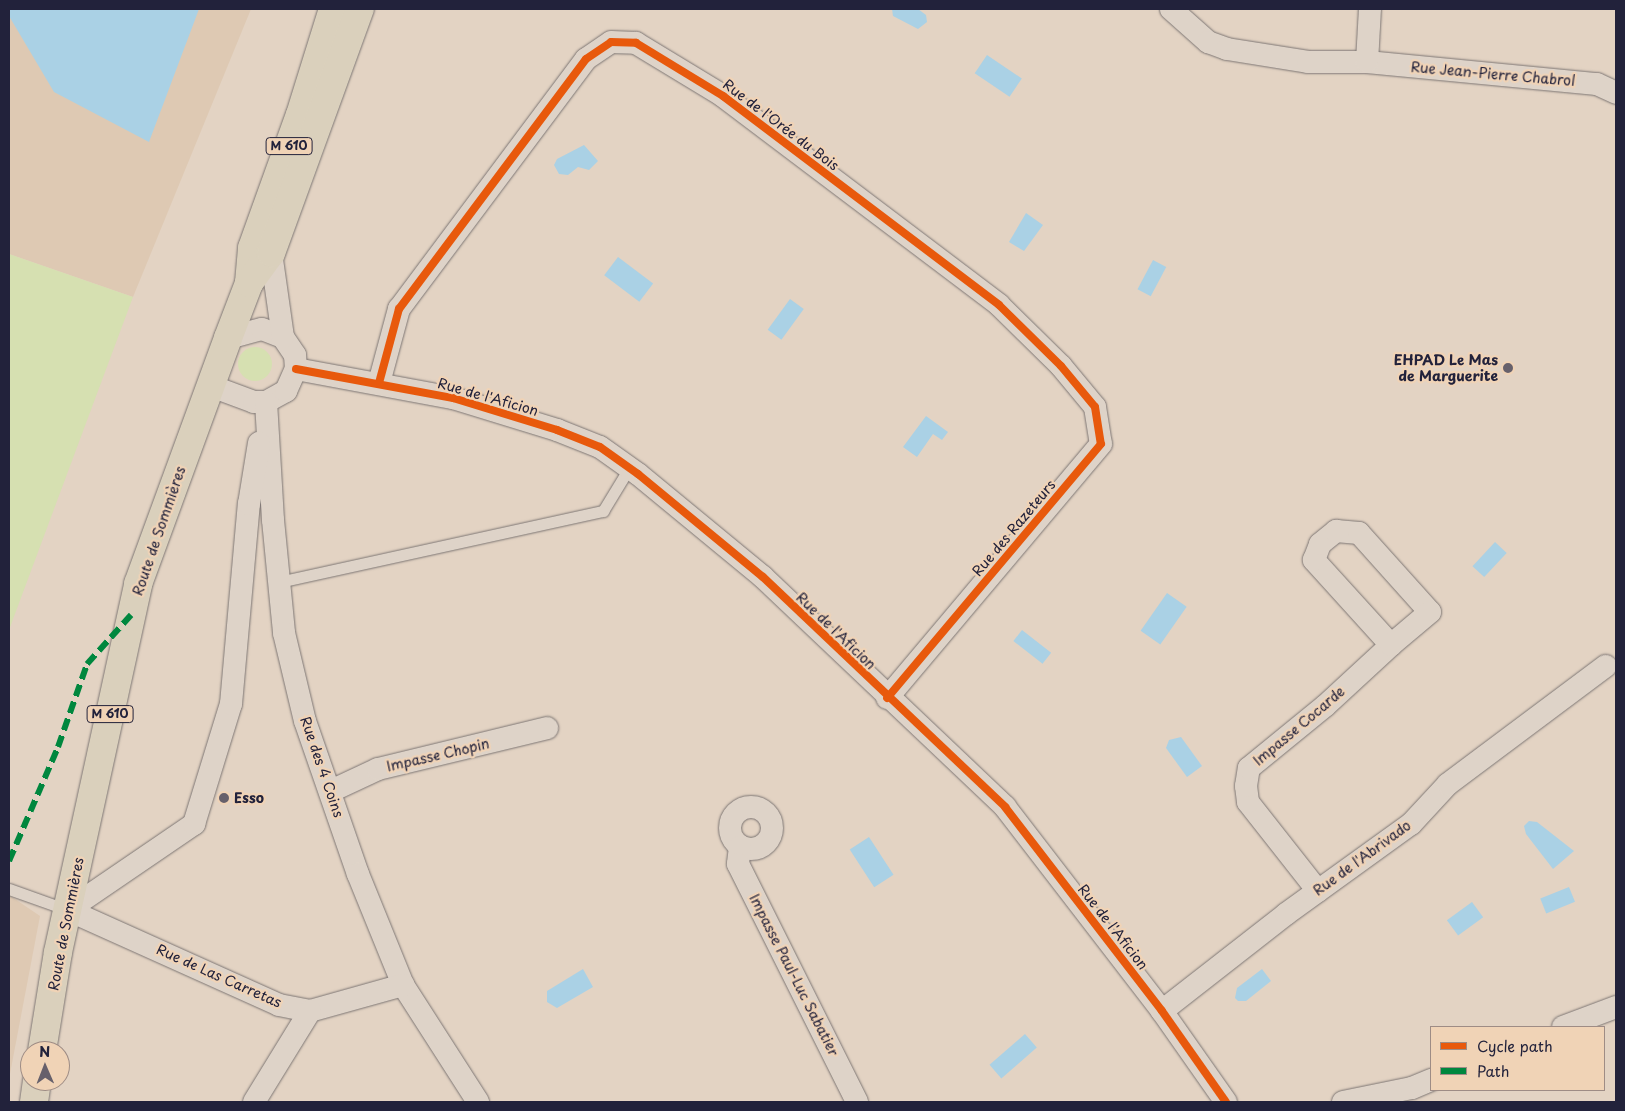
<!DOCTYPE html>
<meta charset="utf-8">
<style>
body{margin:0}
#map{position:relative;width:1625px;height:1111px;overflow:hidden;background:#e3d3c3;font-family:"Playpen Sans",sans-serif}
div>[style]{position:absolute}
.built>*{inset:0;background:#dec9b3}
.green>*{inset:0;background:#d6e0b1}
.round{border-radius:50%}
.water>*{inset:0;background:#aad1e5;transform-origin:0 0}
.roads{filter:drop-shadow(0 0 1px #7d7674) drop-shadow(0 0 1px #7d7674)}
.lane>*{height:11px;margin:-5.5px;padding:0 5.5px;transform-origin:5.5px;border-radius:5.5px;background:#ded3c8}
.street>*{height:22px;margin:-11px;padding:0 11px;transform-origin:11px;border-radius:11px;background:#ded3c8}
.street>.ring{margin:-11px;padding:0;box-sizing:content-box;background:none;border:22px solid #ded3c8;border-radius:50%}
.primary>*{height:28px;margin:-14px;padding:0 14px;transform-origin:14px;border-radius:14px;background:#dad0bc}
.quiet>*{height:6px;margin-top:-3px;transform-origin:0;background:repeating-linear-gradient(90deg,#00873e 0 12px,transparent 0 18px)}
.cycleway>*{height:8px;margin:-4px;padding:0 4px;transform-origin:4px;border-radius:4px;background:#e8590c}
.dots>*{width:14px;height:14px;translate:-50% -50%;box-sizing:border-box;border:2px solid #f0d3b6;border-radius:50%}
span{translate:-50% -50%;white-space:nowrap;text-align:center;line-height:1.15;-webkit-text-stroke:4.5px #f0d3b6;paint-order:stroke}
.shield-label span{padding:1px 4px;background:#f0d3b6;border:1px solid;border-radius:4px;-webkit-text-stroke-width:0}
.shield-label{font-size:12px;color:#22223b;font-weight:700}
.street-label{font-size:14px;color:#22223b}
.poi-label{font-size:14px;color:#22223b;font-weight:700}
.right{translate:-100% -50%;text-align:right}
.left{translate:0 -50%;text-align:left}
.frame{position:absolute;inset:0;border:10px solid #22223b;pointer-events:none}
.legend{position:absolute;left:1430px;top:1026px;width:175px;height:65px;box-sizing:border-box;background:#f0d3b6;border:1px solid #9e8c85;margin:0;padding:6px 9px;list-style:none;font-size:15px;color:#22223b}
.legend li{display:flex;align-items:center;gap:10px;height:25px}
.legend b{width:25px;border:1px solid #9e8c85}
.north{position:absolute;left:20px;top:1041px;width:50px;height:50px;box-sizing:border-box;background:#f0d3b6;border:1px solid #9e8c85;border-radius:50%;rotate:359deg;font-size:14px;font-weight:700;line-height:20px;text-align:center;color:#22223b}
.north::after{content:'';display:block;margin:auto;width:18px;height:22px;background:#66606b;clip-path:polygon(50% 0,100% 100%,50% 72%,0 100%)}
</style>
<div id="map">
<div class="built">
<i style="clip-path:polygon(9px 9px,251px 9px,133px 297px,9px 254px)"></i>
<i style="clip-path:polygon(9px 895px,40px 916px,9px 1079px)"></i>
</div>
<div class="green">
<i style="clip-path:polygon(9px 254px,133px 297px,9px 630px)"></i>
<i class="round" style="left:238px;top:347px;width:34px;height:34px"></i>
</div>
<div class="water">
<i style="clip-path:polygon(9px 9px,199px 9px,149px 142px,54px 92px,9px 16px)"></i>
<i style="clip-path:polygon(892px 9px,918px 9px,926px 15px,927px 22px,918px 29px,893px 16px)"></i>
<i style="left:987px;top:55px;width:42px;height:22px;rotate:34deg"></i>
<i style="clip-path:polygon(584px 145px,598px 161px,589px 170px,578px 167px,568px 175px,559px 174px,554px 165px,557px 159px)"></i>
<i style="clip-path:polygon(1026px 213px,1043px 225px,1024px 251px,1009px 242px)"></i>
<i style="left:618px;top:257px;width:44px;height:23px;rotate:37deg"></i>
<i style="left:1153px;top:260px;width:15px;height:33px;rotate:28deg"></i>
<i style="left:790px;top:299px;width:17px;height:38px;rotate:36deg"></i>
<i style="clip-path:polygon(926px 416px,948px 432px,942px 440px,933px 434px,917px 457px,903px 447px)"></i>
<i style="left:1495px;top:542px;width:16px;height:33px;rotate:43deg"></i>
<i style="left:1167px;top:593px;width:24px;height:46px;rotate:35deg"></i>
<i style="left:1022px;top:630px;width:37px;height:14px;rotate:38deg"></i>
<i style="clip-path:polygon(1181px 737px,1202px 766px,1187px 777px,1166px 748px,1169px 740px)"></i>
<i style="clip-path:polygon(1529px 821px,1537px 822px,1574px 851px,1553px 869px,1526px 834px,1524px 826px)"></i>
<i style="left:869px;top:837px;width:45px;height:23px;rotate:57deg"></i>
<i style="left:1569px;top:887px;width:16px;height:31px;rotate:68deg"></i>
<i style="left:1472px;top:902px;width:19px;height:31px;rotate:54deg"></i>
<i style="clip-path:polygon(583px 969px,593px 987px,557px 1008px,547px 1002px,547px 991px)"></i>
<i style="clip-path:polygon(1262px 969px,1271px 981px,1246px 1001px,1238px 1001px,1235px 998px,1237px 988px)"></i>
<i style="left:1025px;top:1034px;width:18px;height:47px;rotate:49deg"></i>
</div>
<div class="roads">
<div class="lane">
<i style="left:279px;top:582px;width:332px;rotate:-12.4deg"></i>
<i style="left:603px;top:511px;width:50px;rotate:-58.8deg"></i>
<i style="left:9px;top:889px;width:63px;rotate:19.6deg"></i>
</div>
<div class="street">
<i style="left:1171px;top:9px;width:50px;rotate:41.7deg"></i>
<i style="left:1208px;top:42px;width:20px;rotate:20deg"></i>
<i style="left:1227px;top:49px;width:82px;rotate:9.1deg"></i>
<i style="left:1308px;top:62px;width:59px"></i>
<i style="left:1367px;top:62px;width:231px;rotate:5.5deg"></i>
<i style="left:1597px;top:84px;width:21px;rotate:25deg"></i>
<i style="left:1367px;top:62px;width:53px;rotate:-86.8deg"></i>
<i style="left:228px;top:338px;width:35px;rotate:-15deg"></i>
<i style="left:262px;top:329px;width:22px;rotate:21deg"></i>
<i style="left:296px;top:369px;width:160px;rotate:10.5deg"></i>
<i style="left:453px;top:398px;width:109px;rotate:17.1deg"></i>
<i style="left:557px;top:430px;width:46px;rotate:21.6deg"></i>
<i style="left:600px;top:447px;width:47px;rotate:35.4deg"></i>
<i style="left:638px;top:474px;width:162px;rotate:39.5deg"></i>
<i style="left:763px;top:577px;width:334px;rotate:43.5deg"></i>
<i style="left:1005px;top:807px;width:257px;rotate:52.4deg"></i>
<i style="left:1162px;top:1011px;width:111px;rotate:54.9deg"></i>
<i style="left:379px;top:383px;width:77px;rotate:-74.9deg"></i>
<i style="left:399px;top:309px;width:312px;rotate:-53.2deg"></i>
<i style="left:586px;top:59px;width:30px;rotate:-34deg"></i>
<i style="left:611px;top:42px;width:25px;rotate:2deg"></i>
<i style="left:636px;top:43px;width:102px;rotate:31.3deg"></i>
<i style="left:723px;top:96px;width:346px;rotate:37.1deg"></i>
<i style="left:999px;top:305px;width:87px;rotate:44.5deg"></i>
<i style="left:1061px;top:366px;width:53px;rotate:50.3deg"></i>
<i style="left:1095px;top:407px;width:37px;rotate:81deg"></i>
<i style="left:1101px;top:444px;width:332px;rotate:130.1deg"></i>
<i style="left:211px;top:386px;width:46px;rotate:20.4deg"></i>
<i style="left:254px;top:402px;width:12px"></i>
<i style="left:266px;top:402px;width:23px;rotate:-29deg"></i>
<i style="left:286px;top:391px;width:24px;rotate:-66deg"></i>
<i style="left:296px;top:369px;width:14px;rotate:-94deg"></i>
<i style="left:295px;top:355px;width:22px;rotate:-124deg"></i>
<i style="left:283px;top:337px;width:85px;rotate:-98.1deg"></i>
<i style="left:266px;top:402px;width:118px;rotate:86.6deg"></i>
<i style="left:273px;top:520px;width:114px;rotate:84.4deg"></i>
<i style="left:284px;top:633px;width:90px;rotate:76.6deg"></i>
<i style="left:305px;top:721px;width:162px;rotate:70.9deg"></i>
<i style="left:358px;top:874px;width:120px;rotate:67.9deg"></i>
<i style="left:403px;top:985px;width:139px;rotate:57.3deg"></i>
<i style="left:331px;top:791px;width:52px;rotate:-25.1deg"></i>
<i style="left:378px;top:769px;width:174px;rotate:-13.6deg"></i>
<i class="ring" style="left:730px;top:807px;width:20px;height:20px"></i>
<i style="left:740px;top:847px;width:17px;rotate:97deg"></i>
<i style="left:738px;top:864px;width:266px;rotate:63.4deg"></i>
<i style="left:1318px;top:891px;width:113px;rotate:-128.2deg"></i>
<i style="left:1248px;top:802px;width:16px;rotate:-97deg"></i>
<i style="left:1246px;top:786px;width:18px;rotate:-81deg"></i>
<i style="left:1249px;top:768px;width:98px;rotate:-39.2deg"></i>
<i style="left:1325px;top:706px;width:90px;rotate:-42.7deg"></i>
<i style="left:1391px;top:645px;width:115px;rotate:-132.2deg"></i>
<i style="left:1314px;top:560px;width:17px;rotate:-69deg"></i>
<i style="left:1320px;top:544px;width:21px;rotate:-39deg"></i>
<i style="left:1336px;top:531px;width:23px;rotate:5deg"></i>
<i style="left:1359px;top:533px;width:106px;rotate:48.1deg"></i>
<i style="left:1430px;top:612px;width:51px;rotate:139.8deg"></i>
<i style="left:68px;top:910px;width:153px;rotate:-34.3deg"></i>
<i style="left:194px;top:824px;width:126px;rotate:-72.9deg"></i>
<i style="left:231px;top:704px;width:201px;rotate:-84.9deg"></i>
<i style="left:249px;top:504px;width:62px;rotate:-80.7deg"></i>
<i style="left:68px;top:910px;width:231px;rotate:24.2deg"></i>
<i style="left:279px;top:1005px;width:32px;rotate:11deg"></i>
<i style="left:310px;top:1011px;width:97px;rotate:-15.6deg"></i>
<i style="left:1162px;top:1011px;width:157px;rotate:-38deg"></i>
<i style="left:1286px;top:914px;width:154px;rotate:-35.8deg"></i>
<i style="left:1411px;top:824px;width:54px;rotate:-47.2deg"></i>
<i style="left:1448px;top:784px;width:197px;rotate:-36.8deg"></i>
<i style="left:1563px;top:1027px;width:57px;rotate:-20.7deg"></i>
<i style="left:254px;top:1102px;width:107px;rotate:-58.4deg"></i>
<i style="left:1343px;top:1102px;width:70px;rotate:-11.5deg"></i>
<i style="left:1412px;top:1088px;width:21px;rotate:-23deg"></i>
</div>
<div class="primary">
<i style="left:249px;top:283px;width:35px;rotate:-85deg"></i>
<i style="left:252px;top:248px;width:141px;rotate:-70.2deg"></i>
<i style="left:300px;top:115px;width:111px;rotate:-72.7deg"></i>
<i style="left:42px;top:1051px;width:100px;rotate:-80.8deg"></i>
<i style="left:58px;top:952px;width:377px;rotate:-77.7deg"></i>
<i style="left:138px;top:584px;width:262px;rotate:-69.9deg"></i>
<i style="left:228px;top:338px;width:59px;rotate:-69.1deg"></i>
<i style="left:249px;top:283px;width:37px;rotate:-54deg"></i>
<i style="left:271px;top:253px;width:260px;rotate:-70deg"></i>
<i style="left:34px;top:1102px;width:21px;rotate:-82deg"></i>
</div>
</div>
<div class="quiet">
<i style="left:9px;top:861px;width:124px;rotate:-66.7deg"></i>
<i style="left:58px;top:747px;width:88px;rotate:-70.7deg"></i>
<i style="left:87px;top:664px;width:66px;rotate:-48.1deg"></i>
</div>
<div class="cycleway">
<i style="left:296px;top:369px;width:160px;rotate:10.5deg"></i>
<i style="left:453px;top:398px;width:109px;rotate:17.1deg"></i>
<i style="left:557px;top:430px;width:46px;rotate:21.6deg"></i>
<i style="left:600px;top:447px;width:47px;rotate:35.4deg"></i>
<i style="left:638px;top:474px;width:162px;rotate:39.5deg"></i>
<i style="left:763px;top:577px;width:334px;rotate:43.5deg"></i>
<i style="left:1005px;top:807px;width:257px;rotate:52.4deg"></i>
<i style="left:1162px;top:1011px;width:111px;rotate:54.9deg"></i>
<i style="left:379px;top:383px;width:77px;rotate:-74.9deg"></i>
<i style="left:399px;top:309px;width:312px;rotate:-53.2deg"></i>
<i style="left:586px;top:59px;width:30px;rotate:-34deg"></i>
<i style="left:611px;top:42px;width:25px;rotate:2deg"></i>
<i style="left:636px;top:43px;width:102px;rotate:31.3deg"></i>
<i style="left:723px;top:96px;width:346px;rotate:37.1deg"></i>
<i style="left:999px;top:305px;width:87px;rotate:44.5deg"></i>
<i style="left:1061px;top:366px;width:53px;rotate:50.3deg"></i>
<i style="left:1095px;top:407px;width:37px;rotate:81deg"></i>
<i style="left:1101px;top:444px;width:332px;rotate:130.1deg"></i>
</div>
<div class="dots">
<i style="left:1508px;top:368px;background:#66606b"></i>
<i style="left:224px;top:798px;background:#66606b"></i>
</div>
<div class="shield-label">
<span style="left:289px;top:146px">M 610</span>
<span style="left:110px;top:714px">M 610</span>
</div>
<div class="street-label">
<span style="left:1493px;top:74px;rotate:5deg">Rue Jean-Pierre Chabrol</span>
<span style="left:781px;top:125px;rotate:37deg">Rue de l'Orée du Bois</span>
<span style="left:488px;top:397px;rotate:16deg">Rue de l'Aficion</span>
<span style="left:1014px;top:528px;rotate:-50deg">Rue des Razeteurs</span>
<span style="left:159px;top:531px;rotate:-71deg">Route de Sommières</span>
<span style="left:836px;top:631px;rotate:44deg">Rue de l'Aficion</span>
<span style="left:1299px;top:726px;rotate:-40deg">Impasse Cocarde</span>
<span style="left:438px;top:755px;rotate:-13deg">Impasse Chopin</span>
<span style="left:322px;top:767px;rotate:71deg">Rue des 4 Coins</span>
<span style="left:1362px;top:858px;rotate:-36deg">Rue de l'Abrivado</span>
<span style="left:66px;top:924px;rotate:-79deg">Route de Sommières</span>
<span style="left:1113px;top:927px;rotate:52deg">Rue de l'Aficion</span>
<span style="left:794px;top:975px;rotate:63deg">Impasse Paul-Luc Sabatier</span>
<span style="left:219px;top:976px;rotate:24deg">Rue de Las Carretas</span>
</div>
<div class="poi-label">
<span class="right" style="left:1498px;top:368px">EHPAD Le Mas<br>de Marguerite</span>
<span class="left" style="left:234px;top:798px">Esso</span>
</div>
<div class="frame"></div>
<ul class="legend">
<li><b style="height:6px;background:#e8590c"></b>Cycle path</li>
<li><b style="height:6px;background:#00873e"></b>Path</li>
</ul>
<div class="north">N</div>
</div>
